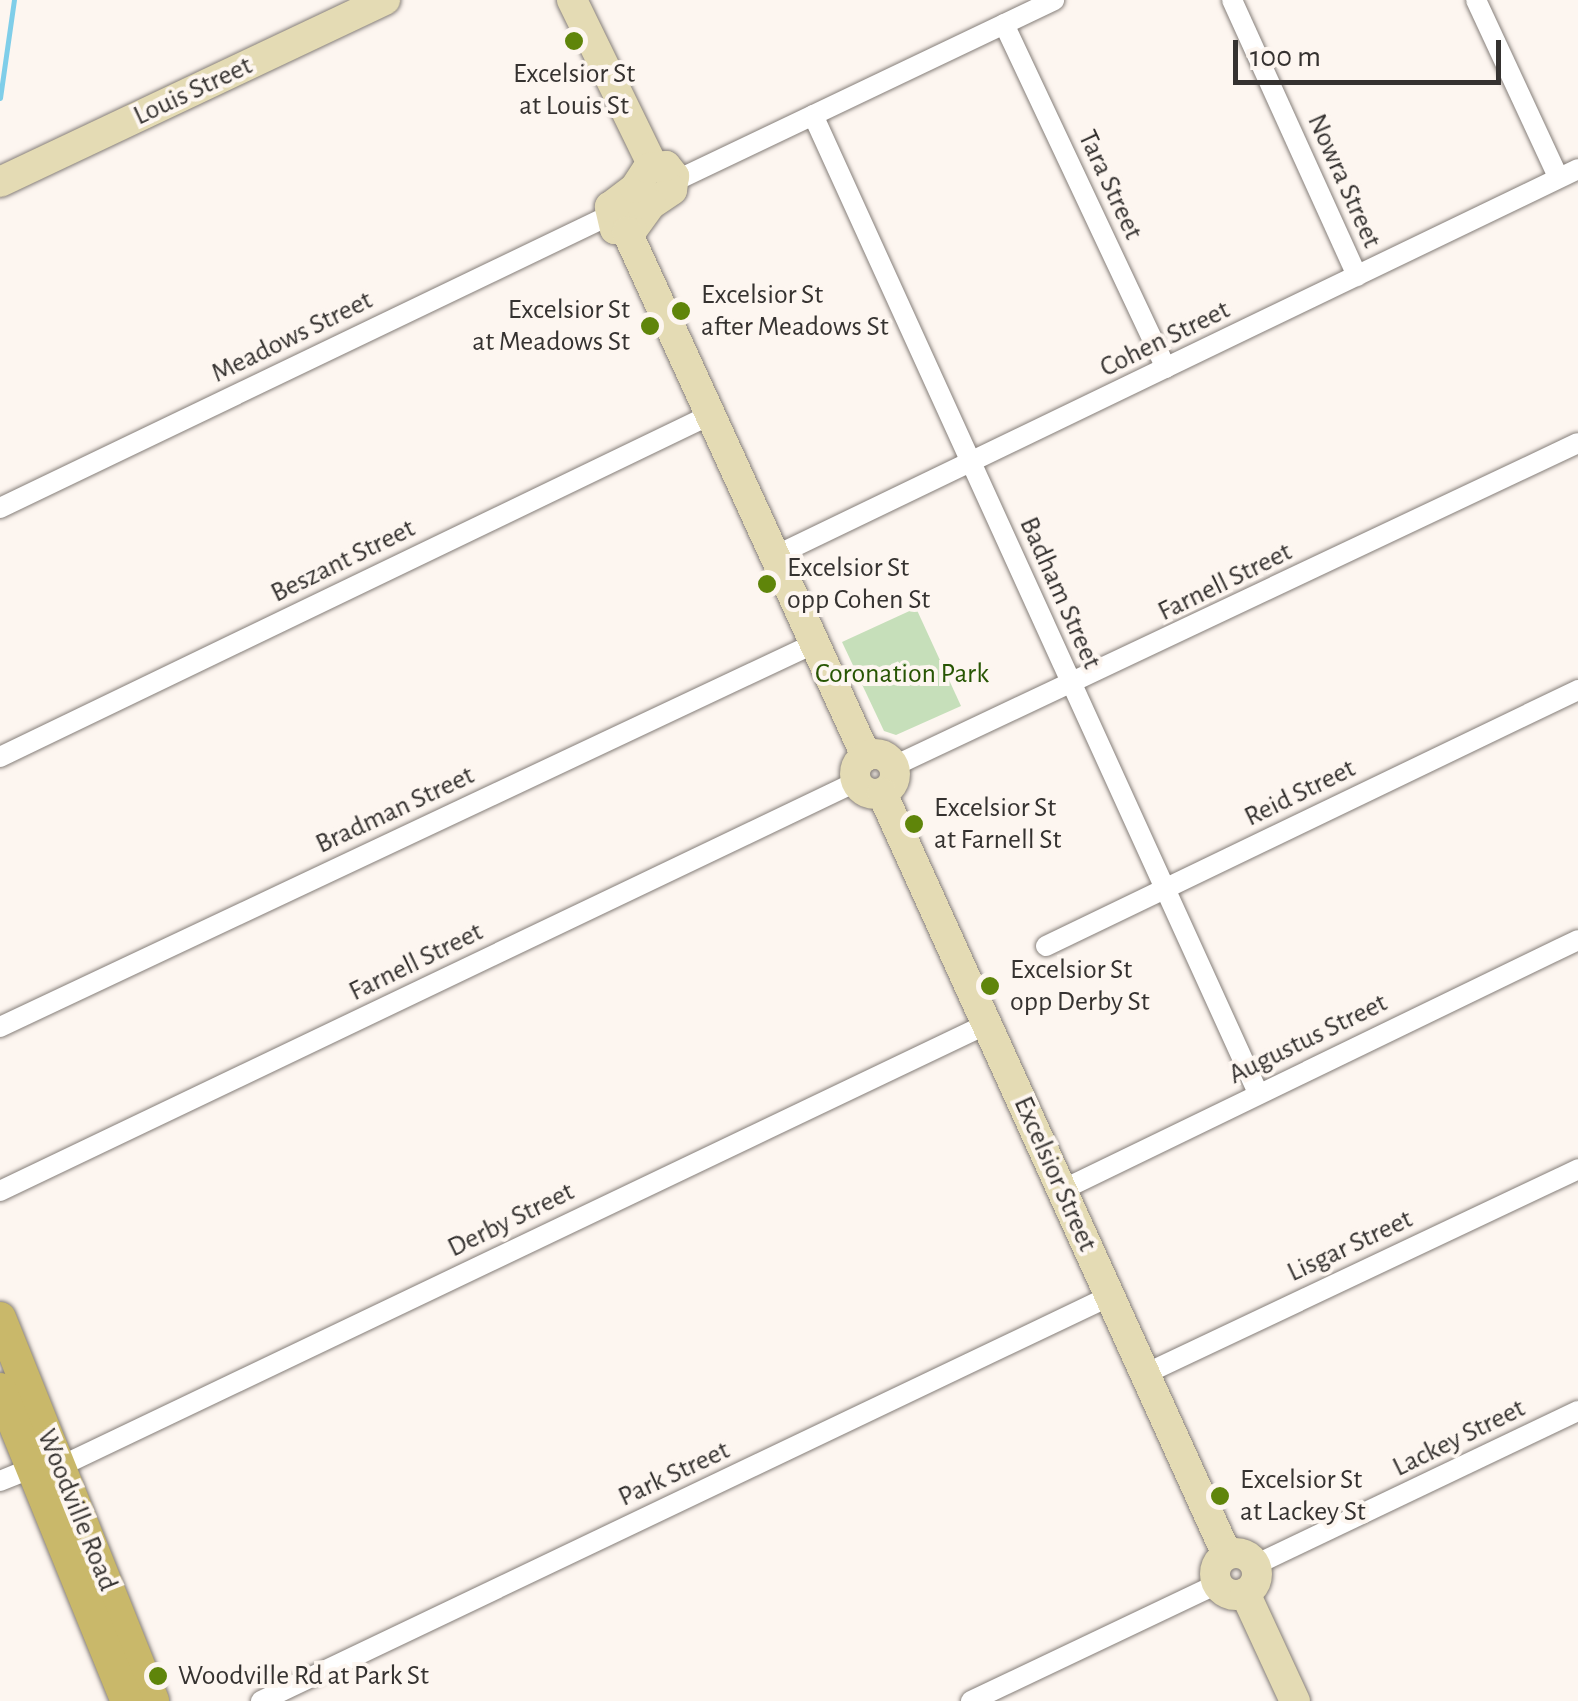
<!DOCTYPE html>
<style>
body{margin:0}
#map{position:relative;width:1578px;height:1701px;overflow:hidden;background:#fdf6f0;font-family:"Alegreya Sans",sans-serif}
div>[style]{position:absolute}
.green>*{inset:0;background:#c6dfba}
.stream>*{height:5px;margin:-2.5px;padding:0 2.5px;transform-origin:2.5px;border-radius:2.5px;background:#7fcee9}
.roads{filter:drop-shadow(0 0 2px #857e79) drop-shadow(0 0 2px #857e79)}
.street>*{height:20px;margin:-10px;padding:0 10px;transform-origin:10px;border-radius:10px;background:#fff}
.secondary>*{height:30px;margin:-15px;padding:0 15px;transform-origin:15px;border-radius:15px;background:#e4dbb4}
.secondary>.ring{margin:-15px;padding:0;box-sizing:content-box;background:none;border:30px solid #e4dbb4;border-radius:50%}
.primary>*{height:32px;margin:-16px;padding:0 16px;transform-origin:16px;border-radius:16px;background:#c9b86a}
.dots>*{width:28px;height:28px;translate:-50% -50%;box-sizing:border-box;border:5px solid #fdf6f0;border-radius:50%}
span{translate:-50% -50%;white-space:nowrap;text-align:center;line-height:1.15;-webkit-text-stroke:8px #fdf6f0;paint-order:stroke}
.poi-label{font-size:28px;color:#353230}
.left{translate:0 -50%;text-align:left}
.right{translate:-100% -50%;text-align:right}
.street-label{font-size:28px;color:#353230}
.park-label{font-size:28px;color:#275503}
.scale{position:absolute;left:1233px;top:40px;width:268px;height:45px;box-sizing:border-box;border:5px solid #353230;border-top:0;padding-left:12px;font-size:30px;line-height:35px;white-space:nowrap;color:#353230;-webkit-text-stroke:8px #fdf6f0;paint-order:stroke}
</style>
<div id="map">
<div class="green">
<i style="clip-path:polygon(916px 608px,961px 706px,896px 735px,884px 731px,842px 642px)"></i>
</div>
<div class="stream">
<i style="left:0;top:98px;width:99px;rotate:-81.9deg"></i>
</div>
<div class="roads">
<div class="street">
<i style="left:1232px;top:0;width:303px;rotate:65.6deg"></i>
<i style="left:1476px;top:0;width:195px;rotate:65.1deg"></i>
<i style="left:1004px;top:24px;width:380px;rotate:64.8deg"></i>
<i style="left:813px;top:115px;width:1074px;rotate:65.53deg"></i>
<i style="left:675px;top:181px;width:420px;rotate:-25.5deg"></i>
<i style="left:0;top:508px;width:674px;rotate:-25.65deg"></i>
<i style="left:775px;top:556px;width:891px;rotate:-25.73deg"></i>
<i style="left:0;top:757px;width:788px;rotate:-25.72deg"></i>
<i style="left:894px;top:766px;width:756px;rotate:-25.28deg"></i>
<i style="left:1046px;top:946px;width:590px;rotate:-25.7deg"></i>
<i style="left:0;top:1027px;width:899px;rotate:-25.22deg"></i>
<i style="left:1062px;top:1190px;width:573px;rotate:-25.85deg"></i>
<i style="left:0;top:1191px;width:949px;rotate:-25.54deg"></i>
<i style="left:1145px;top:1374px;width:479px;rotate:-25.3deg"></i>
<i style="left:59px;top:1467px;width:1028px;rotate:-25.52deg"></i>
<i style="left:0;top:1481px;width:35px;rotate:-22deg"></i>
<i style="left:1255px;top:1565px;width:358px;rotate:-25.5deg"></i>
<i style="left:261px;top:1701px;width:941px;rotate:-25.5deg"></i>
<i style="left:971px;top:1701px;width:272px;rotate:-25.4deg"></i>
</div>
<div class="secondary">
<i style="left:572px;top:0;width:185px;rotate:64deg"></i>
<i style="left:666px;top:166px;width:13px;rotate:51deg"></i>
<i style="left:674px;top:176px;width:14px;rotate:98deg"></i>
<i style="left:672px;top:190px;width:25px;rotate:146deg"></i>
<i style="left:651px;top:204px;width:32px;rotate:126deg"></i>
<i style="left:632px;top:230px;width:17px;rotate:-177deg"></i>
<i style="left:615px;top:229px;width:23px;rotate:-103deg"></i>
<i style="left:610px;top:207px;width:31px;rotate:-37deg"></i>
<i style="left:635px;top:188px;width:24px;rotate:-57deg"></i>
<i style="left:648px;top:168px;width:18px;rotate:-6deg"></i>
<i style="left:0;top:182px;width:426px;rotate:-25.3deg"></i>
<i style="left:627px;top:232px;width:576px;rotate:65.48deg"></i>
<i class="ring" style="left:855px;top:754px;width:10px;height:10px"></i>
<i style="left:882px;top:793px;width:836px;rotate:65.64deg"></i>
<i class="ring" style="left:1215px;top:1553px;width:12px;height:12px"></i>
<i style="left:1245px;top:1593px;width:119px;rotate:65.2deg"></i>
</div>
<div class="primary">
<i style="left:0;top:1318px;width:412px;rotate:68.2deg"></i>
<i style="left:0;top:1389px;width:337px;rotate:67.9deg"></i>
</div>
</div>
<div class="dots">
<i style="left:574px;top:41px;background:#5f850a"></i>
<i style="left:681px;top:311px;background:#5f850a"></i>
<i style="left:650px;top:326px;background:#5f850a"></i>
<i style="left:767px;top:584px;background:#5f850a"></i>
<i style="left:914px;top:824px;background:#5f850a"></i>
<i style="left:990px;top:986px;background:#5f850a"></i>
<i style="left:1220px;top:1496px;background:#5f850a"></i>
<i style="left:158px;top:1676px;background:#5f850a"></i>
</div>
<div class="poi-label">
<span style="left:574px;top:90px">Excelsior St<br>at Louis St</span>
<span class="left" style="left:701px;top:311px">Excelsior St<br>after Meadows St</span>
<span class="right" style="left:630px;top:326px">Excelsior St<br>at Meadows St</span>
<span class="left" style="left:787px;top:584px">Excelsior St<br>opp Cohen St</span>
<span class="left" style="left:934px;top:824px">Excelsior St<br>at Farnell St</span>
<span class="left" style="left:1010px;top:986px">Excelsior St<br>opp Derby St</span>
<span class="left" style="left:1240px;top:1496px">Excelsior St<br>at Lackey St</span>
<span class="left" style="left:178px;top:1676px">Woodville Rd at Park St</span>
</div>
<div class="street-label">
<span style="left:193px;top:91px;rotate:-25deg">Louis Street</span>
<span style="left:1344px;top:181px;rotate:66deg">Nowra Street</span>
<span style="left:1110px;top:185px;rotate:65deg">Tara Street</span>
<span style="left:292px;top:337px;rotate:-26deg">Meadows Street</span>
<span style="left:1165px;top:339px;rotate:-26deg">Cohen Street</span>
<span style="left:343px;top:561px;rotate:-26deg">Beszant Street</span>
<span style="left:1225px;top:582px;rotate:-26deg">Farnell Street</span>
<span style="left:1060px;top:593px;rotate:66deg">Badham Street</span>
<span style="left:1300px;top:793px;rotate:-26deg">Reid Street</span>
<span style="left:395px;top:810px;rotate:-25deg">Bradman Street</span>
<span style="left:416px;top:962px;rotate:-26deg">Farnell Street</span>
<span style="left:1308px;top:1039px;rotate:-26deg">Augustus Street</span>
<span style="left:1055px;top:1174px;rotate:66deg">Excelsior Street</span>
<span style="left:511px;top:1220px;rotate:-26deg">Derby Street</span>
<span style="left:1350px;top:1246px;rotate:-25deg">Lisgar Street</span>
<span style="left:1459px;top:1438px;rotate:-26deg">Lackey Street</span>
<span style="left:674px;top:1474px;rotate:-25deg">Park Street</span>
<span style="left:77px;top:1510px;rotate:68deg">Woodville Road</span>
</div>
<div class="park-label">
<span style="left:902px;top:674px">Coronation Park</span>
</div>
<div class="scale">100 m</div>
</div>
